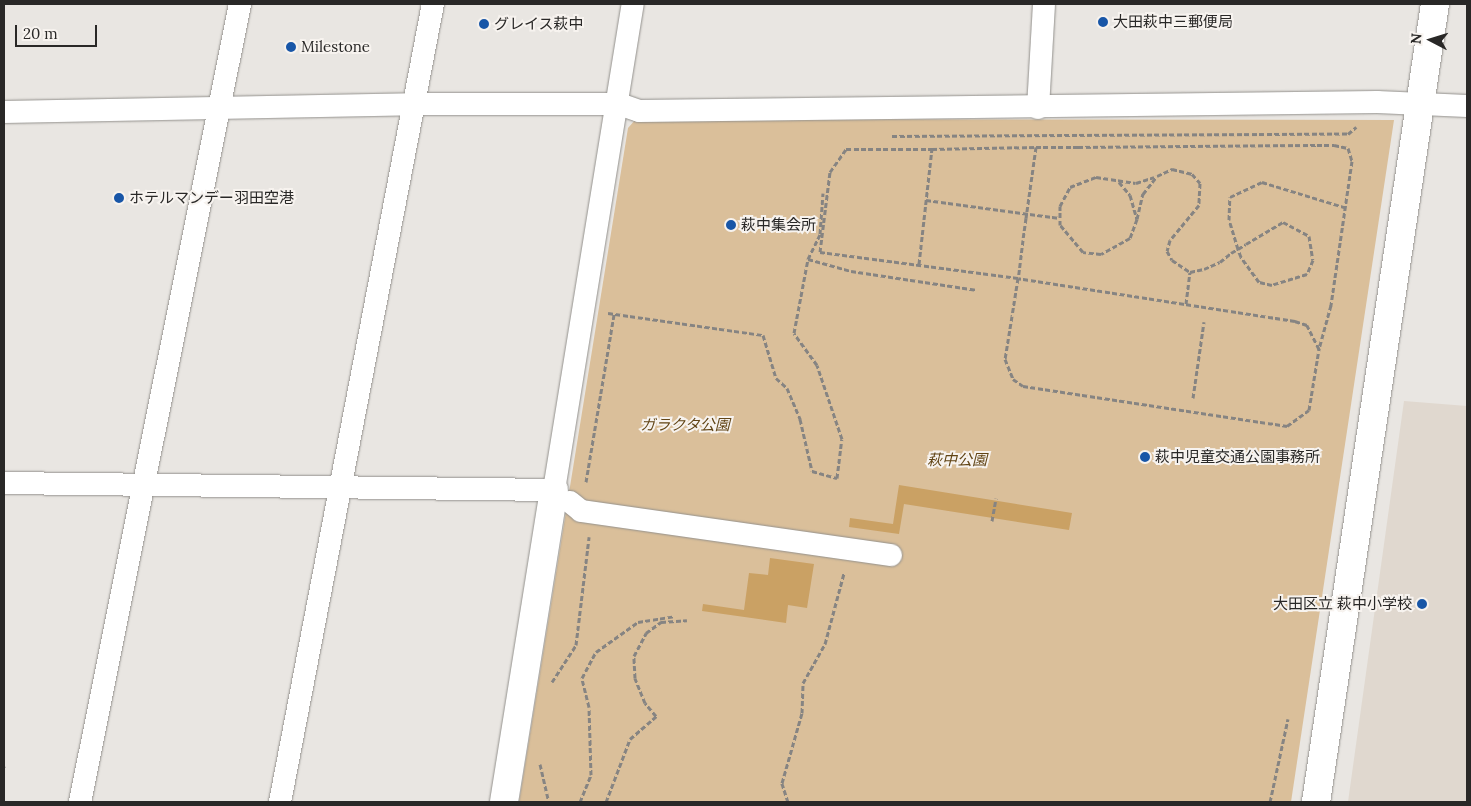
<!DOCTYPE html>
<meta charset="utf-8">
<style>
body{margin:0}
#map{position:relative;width:1471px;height:806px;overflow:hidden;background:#e9e6e2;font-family:Lora,"Noto Sans JP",serif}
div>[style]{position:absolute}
.built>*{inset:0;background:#e0d8cf}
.green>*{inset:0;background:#dabf9a}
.water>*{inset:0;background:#caa164}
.path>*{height:3px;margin-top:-1.5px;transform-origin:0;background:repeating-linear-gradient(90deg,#868482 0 5px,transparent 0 7.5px)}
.roads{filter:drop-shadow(0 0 1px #93918d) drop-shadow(0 0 1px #93918d)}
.street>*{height:22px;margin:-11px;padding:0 11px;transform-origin:11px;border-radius:11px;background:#fff}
.secondary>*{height:28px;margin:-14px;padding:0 14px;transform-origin:14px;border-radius:14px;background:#fff}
.dots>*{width:14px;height:14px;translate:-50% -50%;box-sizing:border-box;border:2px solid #f7f3ef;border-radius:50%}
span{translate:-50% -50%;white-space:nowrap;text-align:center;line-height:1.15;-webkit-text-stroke:4px #f7f3ef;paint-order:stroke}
.poi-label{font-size:15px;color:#292827}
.left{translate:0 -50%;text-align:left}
.right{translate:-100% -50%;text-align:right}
.park-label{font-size:15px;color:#624516;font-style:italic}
.frame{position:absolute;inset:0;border:5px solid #292827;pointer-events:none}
.north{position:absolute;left:1406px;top:15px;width:50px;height:50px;-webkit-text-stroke:4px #f7f3ef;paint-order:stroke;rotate:275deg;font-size:14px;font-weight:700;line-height:20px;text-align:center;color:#292827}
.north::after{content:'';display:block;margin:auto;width:18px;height:22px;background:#292827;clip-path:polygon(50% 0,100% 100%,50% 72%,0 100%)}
.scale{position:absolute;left:15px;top:25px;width:82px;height:22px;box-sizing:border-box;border:2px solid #292827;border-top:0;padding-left:6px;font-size:15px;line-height:18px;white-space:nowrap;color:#292827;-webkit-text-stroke:4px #f7f3ef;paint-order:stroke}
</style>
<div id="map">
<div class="built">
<i style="clip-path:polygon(1404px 401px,1467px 406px,1467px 802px,1348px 802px)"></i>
</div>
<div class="green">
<i style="clip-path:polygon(636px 119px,1394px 120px,1291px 802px,519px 802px,628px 128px)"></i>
</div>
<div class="water">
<i style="clip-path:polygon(899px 485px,1072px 513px,1069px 530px,904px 504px,899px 534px,849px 527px,850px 518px,893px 524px)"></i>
<i style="clip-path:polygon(770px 558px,814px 564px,807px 608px,788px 605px,786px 623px,702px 611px,703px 604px,744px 610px,749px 573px,768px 575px)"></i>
</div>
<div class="path">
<i style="left:892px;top:136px;width:456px;rotate:-0.3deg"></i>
<i style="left:1348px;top:134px;width:11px;rotate:-41deg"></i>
<i style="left:1036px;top:147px;width:72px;rotate:98deg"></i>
<i style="left:1026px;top:218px;width:22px;rotate:98deg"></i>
<i style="left:1023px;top:240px;width:38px;rotate:97deg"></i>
<i style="left:1018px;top:278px;width:38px;rotate:99deg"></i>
<i style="left:1012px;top:316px;width:44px;rotate:99.2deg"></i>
<i style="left:1005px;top:359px;width:22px;rotate:68deg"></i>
<i style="left:1013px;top:379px;width:12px;rotate:35deg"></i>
<i style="left:1023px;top:386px;width:267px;rotate:8.6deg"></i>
<i style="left:1287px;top:426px;width:27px;rotate:-36deg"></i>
<i style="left:1309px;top:410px;width:62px;rotate:-80.7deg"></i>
<i style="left:1319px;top:349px;width:27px;rotate:-117deg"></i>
<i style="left:1307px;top:325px;width:13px;rotate:-162deg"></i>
<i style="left:1295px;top:321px;width:280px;rotate:-171.2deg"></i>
<i style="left:1018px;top:278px;width:200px;rotate:-172.5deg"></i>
<i style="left:820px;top:252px;width:81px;rotate:-82.9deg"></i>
<i style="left:830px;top:172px;width:28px;rotate:-55deg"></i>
<i style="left:846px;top:149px;width:86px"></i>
<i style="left:932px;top:149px;width:104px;rotate:-1.1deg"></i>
<i style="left:1036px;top:147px;width:42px"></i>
<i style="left:1078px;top:147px;width:239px;rotate:-0.5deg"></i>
<i style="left:1317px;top:145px;width:17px"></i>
<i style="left:1334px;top:145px;width:14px;rotate:12deg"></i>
<i style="left:1348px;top:148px;width:14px;rotate:73deg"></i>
<i style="left:1352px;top:161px;width:146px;rotate:98.3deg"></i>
<i style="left:1331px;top:305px;width:46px;rotate:105.3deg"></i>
<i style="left:1119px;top:182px;width:17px;rotate:50deg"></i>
<i style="left:1130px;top:195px;width:25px;rotate:74deg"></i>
<i style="left:1137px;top:219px;width:20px;rotate:110deg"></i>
<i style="left:1130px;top:238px;width:33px;rotate:151deg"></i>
<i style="left:1101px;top:254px;width:18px;rotate:-174deg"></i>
<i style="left:1083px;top:252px;width:35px;rotate:-130deg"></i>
<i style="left:1060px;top:225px;width:19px;rotate:-90deg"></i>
<i style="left:1060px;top:206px;width:21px;rotate:-62deg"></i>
<i style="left:1070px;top:187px;width:28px;rotate:-21deg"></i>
<i style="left:1096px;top:177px;width:40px;rotate:8.5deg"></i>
<i style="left:1136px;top:183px;width:19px;rotate:-18deg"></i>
<i style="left:926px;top:200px;width:135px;rotate:7.7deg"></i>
<i style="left:1137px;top:219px;width:26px;rotate:-77deg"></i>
<i style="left:1143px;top:194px;width:23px;rotate:-52deg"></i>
<i style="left:1157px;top:176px;width:17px;rotate:-25deg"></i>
<i style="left:1172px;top:169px;width:21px;rotate:14deg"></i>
<i style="left:1192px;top:174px;width:12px;rotate:48deg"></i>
<i style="left:1200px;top:183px;width:22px;rotate:93deg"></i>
<i style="left:1199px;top:205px;width:45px;rotate:129.6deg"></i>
<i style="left:1170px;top:240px;width:11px;rotate:105deg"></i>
<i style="left:1167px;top:251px;width:10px;rotate:61deg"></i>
<i style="left:1172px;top:260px;width:22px;rotate:34deg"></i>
<i style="left:1190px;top:272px;width:14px;rotate:-12deg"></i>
<i style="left:1204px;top:269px;width:17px;rotate:-24deg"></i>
<i style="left:1220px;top:262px;width:14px;rotate:-39deg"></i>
<i style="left:1231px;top:253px;width:8px;rotate:-30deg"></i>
<i style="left:1238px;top:249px;width:9px;rotate:-32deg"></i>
<i style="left:1246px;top:244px;width:43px;rotate:-30.7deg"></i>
<i style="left:1283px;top:222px;width:30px;rotate:28deg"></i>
<i style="left:1309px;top:236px;width:24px;rotate:81deg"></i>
<i style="left:1313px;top:260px;width:15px;rotate:113deg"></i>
<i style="left:1307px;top:274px;width:37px;rotate:163deg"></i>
<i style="left:1272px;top:285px;width:13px;rotate:-167deg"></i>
<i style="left:1259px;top:282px;width:31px;rotate:-126deg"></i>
<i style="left:1241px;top:257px;width:9px;rotate:-111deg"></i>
<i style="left:1238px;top:249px;width:30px;rotate:-107deg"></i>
<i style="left:1229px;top:220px;width:23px;rotate:-88deg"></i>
<i style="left:1230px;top:197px;width:35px;rotate:-25deg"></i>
<i style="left:1262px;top:182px;width:86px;rotate:17deg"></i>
<i style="left:808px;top:259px;width:28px;rotate:-64deg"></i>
<i style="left:820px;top:234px;width:41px;rotate:-85.8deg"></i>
<i style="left:919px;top:264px;width:116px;rotate:-83.6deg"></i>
<i style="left:1186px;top:304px;width:32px;rotate:-83deg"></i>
<i style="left:608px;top:313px;width:157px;rotate:8.1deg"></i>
<i style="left:763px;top:335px;width:45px;rotate:73.2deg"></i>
<i style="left:776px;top:378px;width:15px;rotate:42deg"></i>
<i style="left:787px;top:388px;width:34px;rotate:67deg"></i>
<i style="left:800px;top:419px;width:53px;rotate:77deg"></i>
<i style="left:812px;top:471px;width:26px;rotate:16deg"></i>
<i style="left:837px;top:478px;width:39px;rotate:-83deg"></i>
<i style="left:842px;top:439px;width:78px;rotate:-108.7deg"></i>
<i style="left:817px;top:365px;width:39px;rotate:-126deg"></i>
<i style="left:794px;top:333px;width:75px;rotate:-79.3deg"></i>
<i style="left:808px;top:259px;width:45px;rotate:15.6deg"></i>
<i style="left:851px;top:271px;width:126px;rotate:8.6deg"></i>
<i style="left:1193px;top:398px;width:77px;rotate:-81.8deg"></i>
<i style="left:586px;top:482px;width:170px;rotate:-80.5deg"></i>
<i style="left:992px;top:521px;width:23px;rotate:-80deg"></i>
<i style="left:552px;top:682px;width:44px;rotate:-57deg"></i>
<i style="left:576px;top:645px;width:109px;rotate:-83.1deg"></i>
<i style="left:540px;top:764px;width:39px;rotate:77deg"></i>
<i style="left:4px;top:767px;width:1px;rotate:45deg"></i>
<i style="left:580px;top:802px;width:29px;rotate:-68deg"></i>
<i style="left:591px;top:775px;width:68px;rotate:-91.7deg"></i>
<i style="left:589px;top:707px;width:30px;rotate:-104deg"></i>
<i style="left:582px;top:678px;width:30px;rotate:-62deg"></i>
<i style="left:596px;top:652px;width:52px;rotate:-35.5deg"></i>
<i style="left:638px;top:622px;width:36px;rotate:-9deg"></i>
<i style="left:606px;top:802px;width:67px;rotate:-69.1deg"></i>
<i style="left:630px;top:739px;width:35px;rotate:-41deg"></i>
<i style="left:656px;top:716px;width:17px;rotate:-130deg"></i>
<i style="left:645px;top:703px;width:27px;rotate:-112deg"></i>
<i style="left:635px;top:678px;width:22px;rotate:-93deg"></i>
<i style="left:634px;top:656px;width:26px;rotate:-62deg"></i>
<i style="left:646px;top:633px;width:19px;rotate:-36deg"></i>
<i style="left:661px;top:622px;width:26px;rotate:-4deg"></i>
<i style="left:788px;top:802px;width:20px;rotate:-108deg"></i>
<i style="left:782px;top:783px;width:73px;rotate:-74.1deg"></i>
<i style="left:802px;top:713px;width:30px;rotate:-88deg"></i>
<i style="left:803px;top:683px;width:45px;rotate:-60.6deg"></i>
<i style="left:825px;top:644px;width:73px;rotate:-75deg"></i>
<i style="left:1270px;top:802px;width:85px;rotate:-77.8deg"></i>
</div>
<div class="roads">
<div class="street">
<i style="left:1038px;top:108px;width:104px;rotate:-86.7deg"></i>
<i style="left:4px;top:112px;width:409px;rotate:-1.1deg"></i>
<i style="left:413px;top:104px;width:206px"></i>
<i style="left:619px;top:104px;width:21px;rotate:19deg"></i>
<i style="left:639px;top:111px;width:738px;rotate:-0.7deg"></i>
<i style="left:1377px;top:102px;width:90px;rotate:2.5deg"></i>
<i style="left:4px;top:483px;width:550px;rotate:0.73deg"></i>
<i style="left:554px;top:490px;width:492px;rotate:-80.8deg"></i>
<i style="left:570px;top:502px;width:14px;rotate:39deg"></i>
<i style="left:581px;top:511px;width:313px;rotate:8.1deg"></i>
<i style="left:80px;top:802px;width:814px;rotate:-78.66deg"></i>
<i style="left:280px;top:802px;width:813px;rotate:-79.15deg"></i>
</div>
<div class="secondary">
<i style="left:504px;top:802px;width:316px;rotate:-80.9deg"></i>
<i style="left:1316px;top:802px;width:807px;rotate:-81.52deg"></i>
</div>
</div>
<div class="dots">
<i style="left:1103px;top:22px;background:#1856a7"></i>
<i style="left:484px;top:24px;background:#1856a7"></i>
<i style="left:291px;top:47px;background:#1856a7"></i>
<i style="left:119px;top:198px;background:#1856a7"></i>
<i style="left:731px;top:225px;background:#1856a7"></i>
<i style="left:1145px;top:457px;background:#1856a7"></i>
<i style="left:1422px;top:604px;background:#1856a7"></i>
</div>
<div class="poi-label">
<span class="left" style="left:1113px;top:22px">大田萩中三郵便局</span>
<span class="left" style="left:494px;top:24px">グレイス萩中</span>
<span class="left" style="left:301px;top:47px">Milestone</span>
<span class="left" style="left:129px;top:198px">ホテルマンデー羽田空港</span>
<span class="left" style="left:741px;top:225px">萩中集会所</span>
<span class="left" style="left:1155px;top:457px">萩中児童交通公園事務所</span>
<span class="right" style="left:1412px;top:604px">大田区立 萩中小学校</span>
</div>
<div class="park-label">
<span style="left:685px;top:425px">ガラクタ公園</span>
<span style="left:957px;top:460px">萩中公園</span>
</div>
<div class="frame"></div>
<div class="north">N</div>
<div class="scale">20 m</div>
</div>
